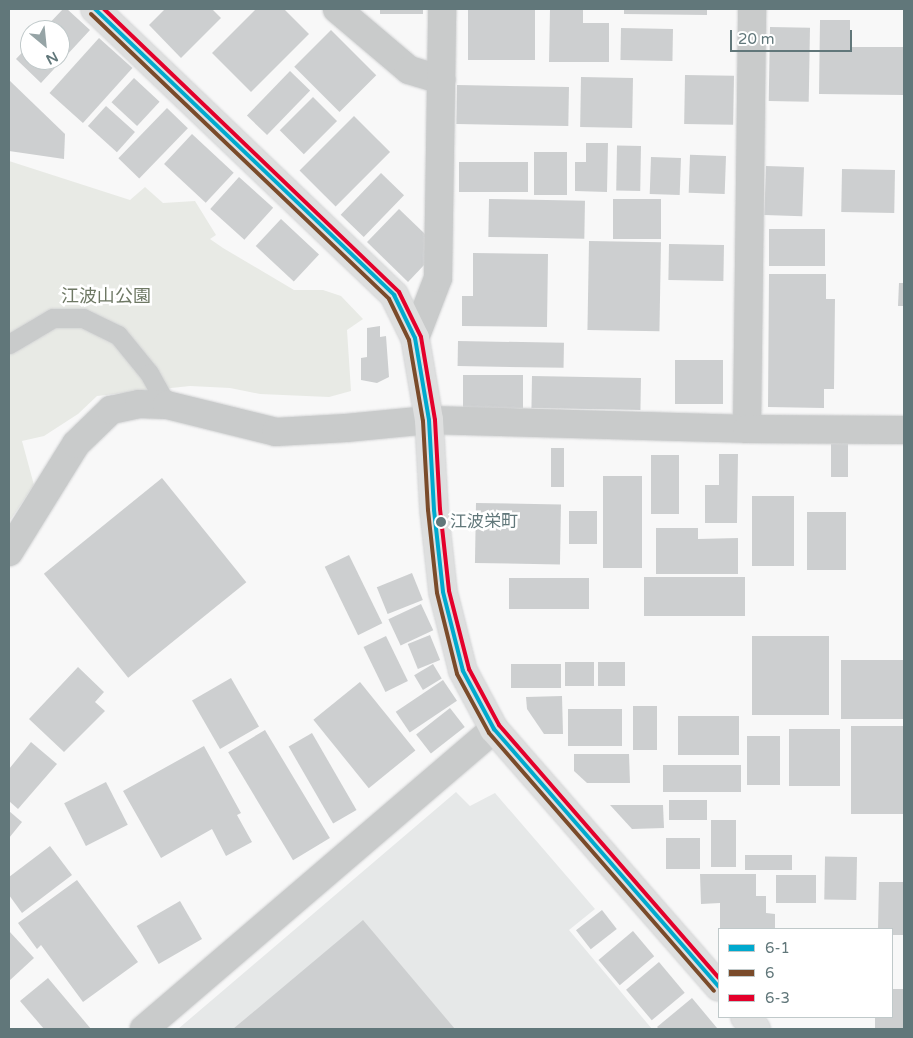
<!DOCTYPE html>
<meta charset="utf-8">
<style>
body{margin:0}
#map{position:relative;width:913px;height:1038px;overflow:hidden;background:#f8f8f8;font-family:"Varela Round","Noto Sans JP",sans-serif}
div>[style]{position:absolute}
.built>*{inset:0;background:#e6e8e8}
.green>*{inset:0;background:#e8eae5}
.building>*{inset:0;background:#cdcfd0;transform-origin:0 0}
.roads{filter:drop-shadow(0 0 1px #d3d4d5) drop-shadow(0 0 1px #d3d4d5)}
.lane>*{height:19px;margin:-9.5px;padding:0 9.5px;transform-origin:9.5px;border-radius:9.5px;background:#c9cbcb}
.street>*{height:28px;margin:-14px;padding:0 14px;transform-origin:14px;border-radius:14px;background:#c9cbcb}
.secondary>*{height:28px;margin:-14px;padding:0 14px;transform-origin:14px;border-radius:14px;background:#dedfdf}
.bus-1>*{height:4px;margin:-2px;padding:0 2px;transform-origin:2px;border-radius:2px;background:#00a9ce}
.bus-2>*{height:4px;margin:-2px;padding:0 2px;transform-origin:2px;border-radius:2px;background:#7a4b2a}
.bus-3>*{height:4px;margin:-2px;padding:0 2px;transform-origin:2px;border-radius:2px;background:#e4002b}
.dots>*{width:14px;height:14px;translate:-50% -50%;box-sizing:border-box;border:2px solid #fff;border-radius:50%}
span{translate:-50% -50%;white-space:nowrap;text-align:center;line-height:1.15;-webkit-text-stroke:5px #fff;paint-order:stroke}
.bus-label{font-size:17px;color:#61777a}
.left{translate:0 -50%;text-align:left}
.park-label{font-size:18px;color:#6e7864}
.frame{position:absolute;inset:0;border:10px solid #61777a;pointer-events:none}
.legend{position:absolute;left:718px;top:928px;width:175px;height:90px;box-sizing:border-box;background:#fff;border:1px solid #c0c9ca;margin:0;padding:6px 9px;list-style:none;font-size:15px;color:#61777a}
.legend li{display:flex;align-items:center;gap:10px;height:25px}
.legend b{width:25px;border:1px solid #c0c9ca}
.north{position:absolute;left:20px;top:20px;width:50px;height:50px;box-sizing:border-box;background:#fff;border:1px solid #c0c9ca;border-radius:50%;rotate:152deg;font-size:14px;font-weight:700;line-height:20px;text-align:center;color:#61777a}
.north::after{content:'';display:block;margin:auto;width:18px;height:22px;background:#96a4a6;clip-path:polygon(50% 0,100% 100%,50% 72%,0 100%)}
.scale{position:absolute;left:730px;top:30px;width:122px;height:22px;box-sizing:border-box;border:2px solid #61777a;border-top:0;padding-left:6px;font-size:15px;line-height:18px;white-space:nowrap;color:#61777a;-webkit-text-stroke:4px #fff;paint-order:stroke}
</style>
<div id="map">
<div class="built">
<i style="clip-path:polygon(456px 792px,470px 806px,495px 793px,595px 909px,569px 930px,652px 1029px,178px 1029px)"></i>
</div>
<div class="green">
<i style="clip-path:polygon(9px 161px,130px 200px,145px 187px,163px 203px,195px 201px,216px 235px,210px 239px,223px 248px,294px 290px,323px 290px,341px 296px,363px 319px,347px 330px,351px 391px,329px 397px,260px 394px,230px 388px,190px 386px,97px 396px,78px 414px,44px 436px,22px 441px,34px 485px,9px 522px)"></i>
</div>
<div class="building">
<i style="clip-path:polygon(63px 9px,67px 9px,90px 30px,41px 83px,16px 59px,30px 44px,30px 60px,60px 60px,60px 30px,43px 30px)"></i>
<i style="clip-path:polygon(165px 9px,212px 9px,221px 18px,181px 58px,149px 25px)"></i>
<i style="clip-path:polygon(256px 9px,284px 9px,309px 34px,251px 92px,212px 53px)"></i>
<i style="left:380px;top:9px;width:43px;height:5px"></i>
<i style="left:468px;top:9px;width:67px;height:51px"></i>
<i style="clip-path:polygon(550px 9px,583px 9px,583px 23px,609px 23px,609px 62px,549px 62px)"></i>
<i style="clip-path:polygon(624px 9px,707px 9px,707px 15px,624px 14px)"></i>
<i style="clip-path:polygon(820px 20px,850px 20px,850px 47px,904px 47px,904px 95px,819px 94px)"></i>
<i style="left:770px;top:27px;width:40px;height:74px;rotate:1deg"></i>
<i style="left:621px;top:28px;width:52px;height:32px;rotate:1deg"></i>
<i style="left:331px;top:30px;width:64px;height:52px;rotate:45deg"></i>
<i style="left:99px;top:38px;width:45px;height:74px;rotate:42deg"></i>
<i style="left:290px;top:71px;width:28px;height:62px;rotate:44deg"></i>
<i style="left:685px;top:75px;width:49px;height:49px;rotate:1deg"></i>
<i style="left:581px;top:77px;width:52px;height:50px;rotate:1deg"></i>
<i style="left:134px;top:78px;width:35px;height:33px;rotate:43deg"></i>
<i style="clip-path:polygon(9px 80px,65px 134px,64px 159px,9px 151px)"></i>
<i style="left:457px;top:85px;width:112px;height:39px;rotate:1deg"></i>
<i style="left:313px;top:97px;width:34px;height:47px;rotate:45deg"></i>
<i style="left:106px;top:106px;width:39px;height:27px;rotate:42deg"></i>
<i style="left:167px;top:108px;width:29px;height:70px;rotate:44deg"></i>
<i style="left:354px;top:116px;width:51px;height:77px;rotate:45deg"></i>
<i style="left:192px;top:134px;width:57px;height:41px;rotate:43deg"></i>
<i style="clip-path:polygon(586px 143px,608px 143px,607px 192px,575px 191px,575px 162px,586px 162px)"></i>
<i style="left:641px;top:146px;width:45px;height:24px;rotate:91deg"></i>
<i style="left:534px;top:152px;width:33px;height:43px"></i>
<i style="left:726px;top:156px;width:38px;height:36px;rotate:92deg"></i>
<i style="left:651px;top:157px;width:30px;height:37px;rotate:2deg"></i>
<i style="left:459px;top:162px;width:69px;height:30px"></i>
<i style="left:766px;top:166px;width:38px;height:49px;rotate:2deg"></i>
<i style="left:842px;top:169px;width:53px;height:43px;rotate:1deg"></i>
<i style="left:381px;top:173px;width:32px;height:58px;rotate:44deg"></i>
<i style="left:239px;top:177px;width:46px;height:43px;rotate:42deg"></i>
<i style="left:489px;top:199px;width:96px;height:38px;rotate:1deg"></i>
<i style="left:613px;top:199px;width:48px;height:40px"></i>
<i style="clip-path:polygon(399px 209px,425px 234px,426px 263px,408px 282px,367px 242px)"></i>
<i style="left:281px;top:219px;width:52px;height:37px;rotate:43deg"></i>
<i style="left:769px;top:229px;width:56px;height:37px"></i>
<i style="left:589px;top:241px;width:72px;height:89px;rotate:1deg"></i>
<i style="left:669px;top:244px;width:55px;height:36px;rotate:1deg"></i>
<i style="clip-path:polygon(473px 253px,548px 254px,547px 327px,462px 326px,462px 296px,473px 296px)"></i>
<i style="clip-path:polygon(769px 274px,826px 274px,826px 299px,835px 299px,834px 389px,824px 389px,824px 408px,768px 407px)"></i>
<i style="clip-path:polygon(899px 283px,904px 283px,904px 306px,898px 306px)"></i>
<i style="clip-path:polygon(380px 326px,380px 337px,386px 336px,389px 377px,377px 383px,361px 380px,361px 358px,367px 357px,367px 328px)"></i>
<i style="left:458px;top:341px;width:106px;height:25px;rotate:1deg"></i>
<i style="left:675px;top:360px;width:48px;height:44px"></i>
<i style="left:463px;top:375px;width:60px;height:33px"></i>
<i style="left:532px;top:376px;width:109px;height:32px;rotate:1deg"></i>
<i style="left:831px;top:444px;width:17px;height:33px"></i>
<i style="left:551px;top:448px;width:13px;height:39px"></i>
<i style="clip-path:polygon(719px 454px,738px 454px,737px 523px,705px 523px,705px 485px,719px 485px)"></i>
<i style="left:651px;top:455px;width:28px;height:59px"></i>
<i style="left:603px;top:476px;width:39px;height:92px"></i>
<i style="left:162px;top:478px;width:134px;height:152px;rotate:51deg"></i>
<i style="left:752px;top:496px;width:42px;height:70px"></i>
<i style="left:476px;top:503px;width:85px;height:60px;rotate:1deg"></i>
<i style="left:569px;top:511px;width:28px;height:33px"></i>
<i style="left:846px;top:512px;width:58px;height:39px;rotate:90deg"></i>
<i style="clip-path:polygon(656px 528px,698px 528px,698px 539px,738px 538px,738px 574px,656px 574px)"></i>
<i style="left:349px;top:555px;width:76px;height:27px;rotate:64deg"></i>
<i style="left:412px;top:573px;width:29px;height:38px;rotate:68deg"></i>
<i style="left:644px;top:577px;width:101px;height:39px"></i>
<i style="left:589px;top:578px;width:31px;height:80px;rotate:90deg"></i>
<i style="left:421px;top:604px;width:29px;height:36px;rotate:65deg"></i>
<i style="left:430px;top:635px;width:27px;height:24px;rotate:68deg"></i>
<i style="left:386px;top:636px;width:50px;height:25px;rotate:64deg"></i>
<i style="left:752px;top:636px;width:77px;height:79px"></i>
<i style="left:904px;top:660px;width:59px;height:63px;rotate:90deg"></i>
<i style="left:594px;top:662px;width:24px;height:29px;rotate:90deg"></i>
<i style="left:598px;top:662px;width:27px;height:24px"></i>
<i style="left:433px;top:664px;width:17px;height:22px;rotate:59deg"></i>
<i style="left:511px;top:664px;width:50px;height:24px"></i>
<i style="clip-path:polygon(78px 667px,104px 692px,95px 702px,105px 711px,64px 752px,29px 719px)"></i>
<i style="left:231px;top:678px;width:56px;height:45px;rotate:60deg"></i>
<i style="left:443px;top:680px;width:25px;height:57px;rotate:56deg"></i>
<i style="left:360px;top:682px;width:88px;height:60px;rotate:51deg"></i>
<i style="clip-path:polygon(562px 696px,563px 734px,544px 734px,527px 709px,526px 697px)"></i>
<i style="left:633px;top:706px;width:24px;height:44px"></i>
<i style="left:450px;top:708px;width:24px;height:43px;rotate:52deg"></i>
<i style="left:568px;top:709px;width:54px;height:37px"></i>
<i style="left:739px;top:716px;width:39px;height:61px;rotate:90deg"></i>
<i style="left:851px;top:726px;width:53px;height:88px"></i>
<i style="left:840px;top:729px;width:57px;height:51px;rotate:90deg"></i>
<i style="left:265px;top:730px;width:126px;height:43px;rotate:59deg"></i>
<i style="left:312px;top:733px;width:89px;height:27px;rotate:60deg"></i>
<i style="left:747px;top:736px;width:33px;height:49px"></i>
<i style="clip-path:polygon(31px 742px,57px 764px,18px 809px,9px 801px,9px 769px)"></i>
<i style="clip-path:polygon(204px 746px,241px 813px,237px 815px,252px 842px,226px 856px,212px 829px,161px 858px,123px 791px)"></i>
<i style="clip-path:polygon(574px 754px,629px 754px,630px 783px,587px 783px,574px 771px)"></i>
<i style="left:741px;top:765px;width:27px;height:78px;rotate:90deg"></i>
<i style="left:106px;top:782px;width:48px;height:47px;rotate:63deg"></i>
<i style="left:669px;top:800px;width:38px;height:20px"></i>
<i style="clip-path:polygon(610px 805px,663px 805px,664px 828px,632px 829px)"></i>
<i style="clip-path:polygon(9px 811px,22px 822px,9px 838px)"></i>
<i style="left:711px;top:820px;width:25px;height:47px"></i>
<i style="left:666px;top:838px;width:34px;height:31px"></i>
<i style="clip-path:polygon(50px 846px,72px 875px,22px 913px,9px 895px,9px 877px)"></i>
<i style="left:745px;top:855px;width:47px;height:15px"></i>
<i style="left:857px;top:857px;width:43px;height:32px;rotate:91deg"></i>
<i style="clip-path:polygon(700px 874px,756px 874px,756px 896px,766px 896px,766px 913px,775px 914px,775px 929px,720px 929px,720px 903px,701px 904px)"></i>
<i style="left:776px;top:875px;width:40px;height:28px"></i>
<i style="clip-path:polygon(77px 880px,138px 962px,83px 1002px,41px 945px,37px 949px,18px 923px)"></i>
<i style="clip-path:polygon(879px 882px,904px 882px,904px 935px,892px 935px,892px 929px,878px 929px)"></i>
<i style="left:180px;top:901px;width:44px;height:50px;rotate:60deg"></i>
<i style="left:602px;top:910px;width:24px;height:33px;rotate:52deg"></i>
<i style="clip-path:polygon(363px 920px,455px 1029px,233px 1029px)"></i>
<i style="clip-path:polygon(9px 931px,34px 958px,9px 981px)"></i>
<i style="left:633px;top:931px;width:33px;height:45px;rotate:50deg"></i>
<i style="left:659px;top:962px;width:40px;height:43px;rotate:50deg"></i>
<i style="clip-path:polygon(48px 978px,91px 1029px,44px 1029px,20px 1001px)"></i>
<i style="clip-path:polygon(892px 989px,904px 989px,904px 1029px,875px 1029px,875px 1017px,892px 1017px)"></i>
<i style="clip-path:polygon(692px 998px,717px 1028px,659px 1029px,657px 1027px)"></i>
</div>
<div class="roads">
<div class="lane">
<i style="left:9px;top:344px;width:51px;rotate:-30.6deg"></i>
<i style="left:53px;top:318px;width:30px"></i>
<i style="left:83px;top:318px;width:39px;rotate:26deg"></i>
<i style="left:118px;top:335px;width:49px;rotate:50.8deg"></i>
<i style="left:149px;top:373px;width:37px;rotate:61deg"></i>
</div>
<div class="street">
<i style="left:337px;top:9px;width:94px;rotate:40.3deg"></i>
<i style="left:409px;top:70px;width:34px;rotate:17deg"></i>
<i style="left:415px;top:338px;width:64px;rotate:-69deg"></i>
<i style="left:438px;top:278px;width:269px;rotate:-89.1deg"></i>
<i style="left:747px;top:429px;width:420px;rotate:-89.3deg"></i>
<i style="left:9px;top:552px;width:127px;rotate:-58.2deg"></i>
<i style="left:76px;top:444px;width:49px;rotate:-44.2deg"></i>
<i style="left:111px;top:410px;width:29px;rotate:-12deg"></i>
<i style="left:139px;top:404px;width:28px;rotate:2deg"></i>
<i style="left:167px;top:405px;width:112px;rotate:13.9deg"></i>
<i style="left:276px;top:432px;width:70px;rotate:-3.3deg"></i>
<i style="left:346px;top:428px;width:83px;rotate:-5.5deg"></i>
<i style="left:429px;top:420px;width:318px;rotate:1.6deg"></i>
<i style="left:747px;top:429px;width:157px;rotate:0.4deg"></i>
<i style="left:144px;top:1029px;width:461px;rotate:-40.6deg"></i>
</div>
<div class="secondary">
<i style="left:95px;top:9px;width:414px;rotate:43.7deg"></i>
<i style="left:394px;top:295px;width:48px;rotate:64deg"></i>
<i style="left:415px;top:338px;width:83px;rotate:80.3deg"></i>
<i style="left:429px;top:420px;width:90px;rotate:86.8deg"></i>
<i style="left:434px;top:510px;width:82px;rotate:83.7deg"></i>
<i style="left:443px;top:592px;width:81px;rotate:75.8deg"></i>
<i style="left:463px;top:671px;width:66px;rotate:61.9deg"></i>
<i style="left:494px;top:729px;width:342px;rotate:48.9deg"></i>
<i style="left:745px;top:1017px;width:16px;rotate:47deg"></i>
</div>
</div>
<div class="bus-1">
<i style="left:95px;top:9px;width:414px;rotate:43.7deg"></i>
<i style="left:394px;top:295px;width:48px;rotate:64deg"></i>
<i style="left:415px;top:338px;width:83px;rotate:80.3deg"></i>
<i style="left:429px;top:420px;width:90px;rotate:86.8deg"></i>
<i style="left:434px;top:510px;width:82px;rotate:83.7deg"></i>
<i style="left:443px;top:592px;width:81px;rotate:75.8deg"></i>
<i style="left:463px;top:671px;width:66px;rotate:61.9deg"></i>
<i style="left:494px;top:729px;width:342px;rotate:48.9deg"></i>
</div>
<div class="bus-2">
<i style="left:91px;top:14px;width:412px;rotate:43.7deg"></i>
<i style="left:389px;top:299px;width:46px;rotate:64deg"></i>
<i style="left:409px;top:340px;width:82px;rotate:80.2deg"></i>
<i style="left:423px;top:421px;width:89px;rotate:86.8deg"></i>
<i style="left:428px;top:510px;width:83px;rotate:83.8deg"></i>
<i style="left:437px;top:593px;width:83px;rotate:76.1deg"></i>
<i style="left:457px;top:674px;width:67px;rotate:61.5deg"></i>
<i style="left:489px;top:733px;width:342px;rotate:48.9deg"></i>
</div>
<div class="bus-3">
<i style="left:104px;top:9px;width:409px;rotate:43.8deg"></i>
<i style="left:399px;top:292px;width:50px;rotate:63.9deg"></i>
<i style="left:421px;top:337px;width:84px;rotate:80.4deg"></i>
<i style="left:435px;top:420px;width:89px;rotate:86.8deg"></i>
<i style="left:440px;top:509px;width:82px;rotate:83.7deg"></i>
<i style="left:449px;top:591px;width:81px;rotate:75.6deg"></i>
<i style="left:469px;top:669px;width:64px;rotate:61.8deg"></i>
<i style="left:499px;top:725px;width:335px;rotate:49deg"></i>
</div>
<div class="dots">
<i style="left:441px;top:522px;background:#61777a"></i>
</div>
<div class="bus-label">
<span class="left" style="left:450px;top:522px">江波栄町</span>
</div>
<div class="park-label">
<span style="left:106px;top:296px">江波山公園</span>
</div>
<div class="frame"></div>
<ul class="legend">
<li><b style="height:6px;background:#00a9ce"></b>6-1</li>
<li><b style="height:6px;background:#7a4b2a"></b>6</li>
<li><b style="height:6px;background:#e4002b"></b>6-3</li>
</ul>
<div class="north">N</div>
<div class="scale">20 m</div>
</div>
